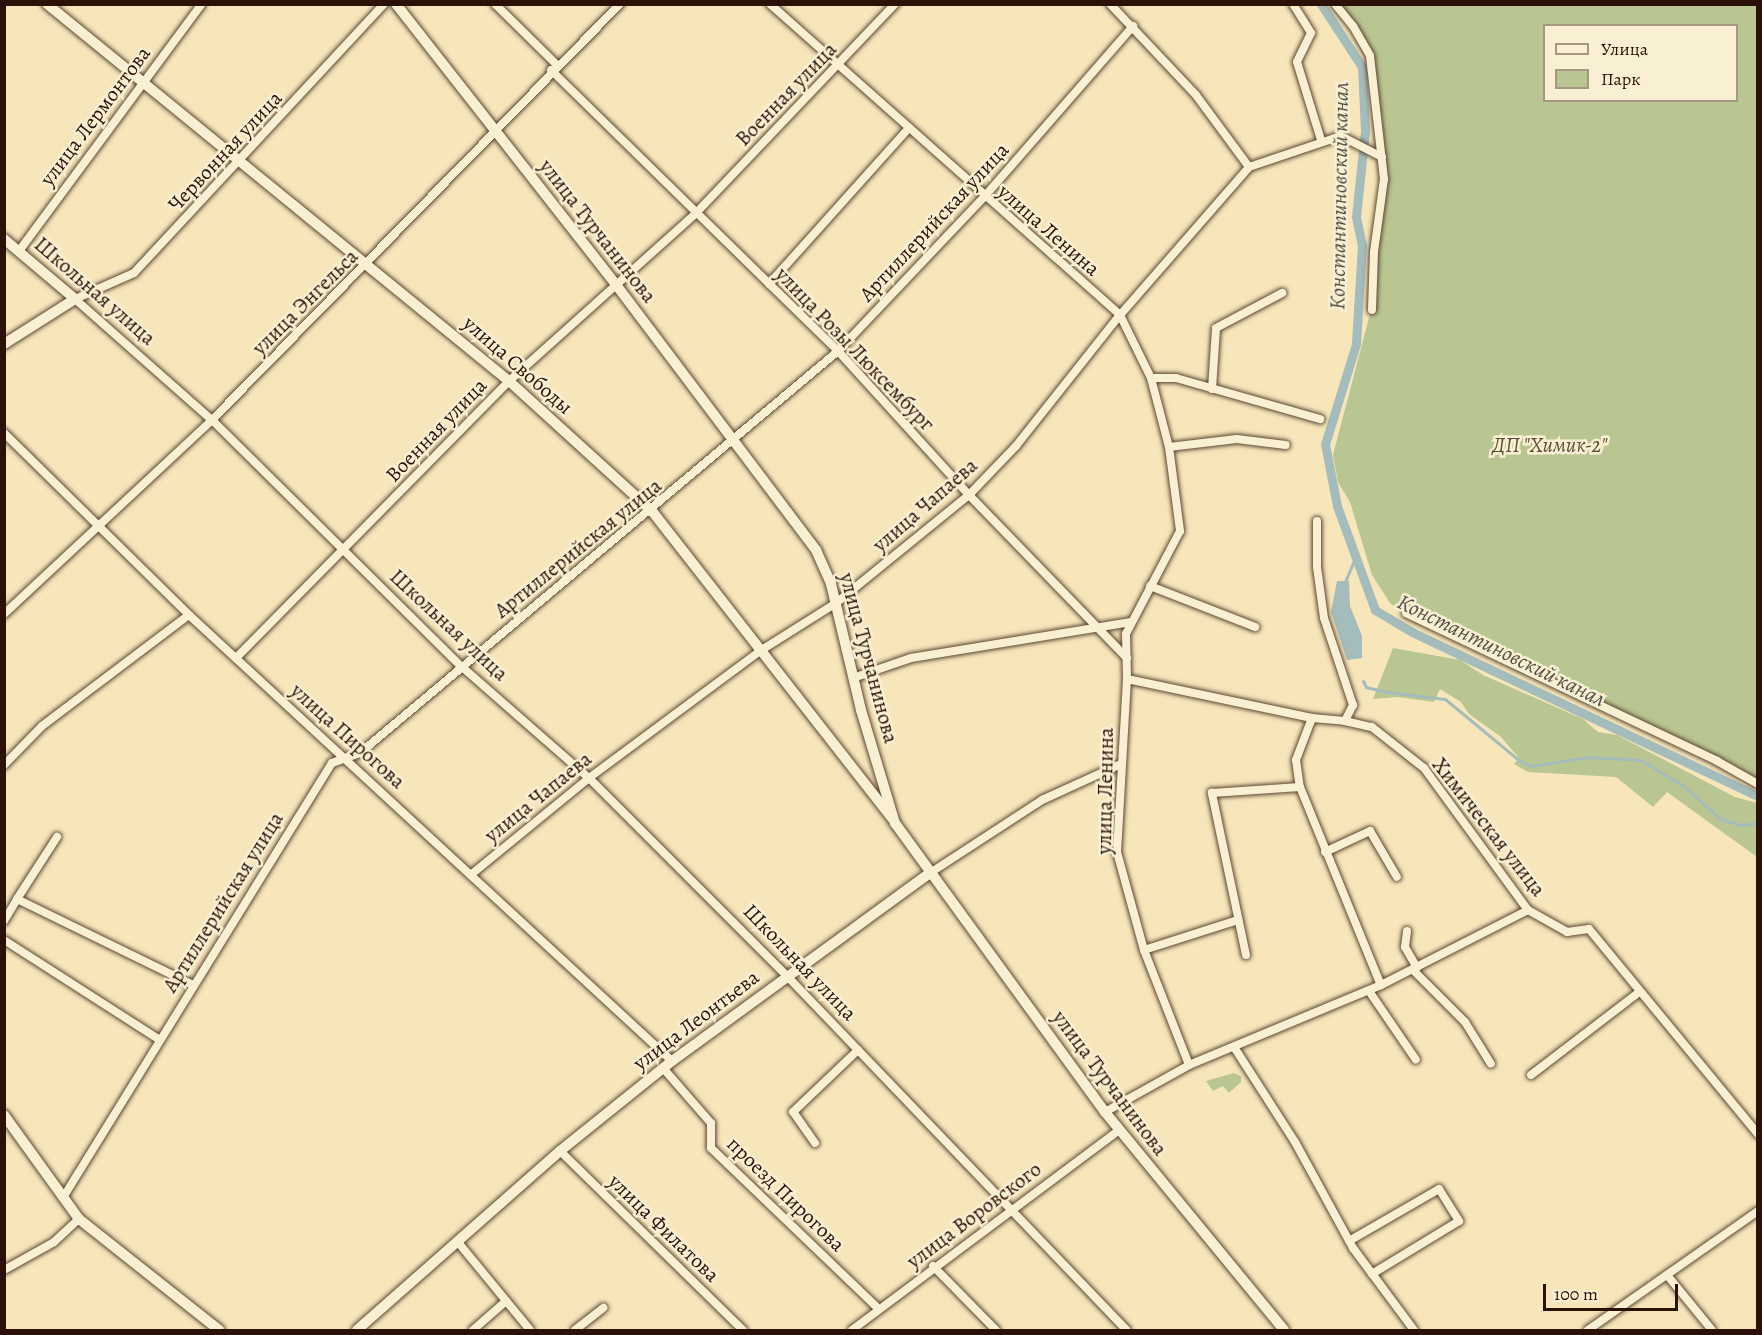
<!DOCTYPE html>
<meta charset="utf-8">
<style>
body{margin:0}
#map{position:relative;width:1762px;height:1335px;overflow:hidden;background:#f6e6b9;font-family:Alegreya,serif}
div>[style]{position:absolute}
.green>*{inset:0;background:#bac691}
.water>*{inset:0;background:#a4bcbb}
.stream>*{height:3px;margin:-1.5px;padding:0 1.5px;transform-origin:1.5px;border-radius:1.5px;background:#a4bcbb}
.canal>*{height:9px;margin:-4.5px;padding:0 4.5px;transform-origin:4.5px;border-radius:4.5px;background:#a4bcbb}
.roads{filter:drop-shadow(0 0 2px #5e4634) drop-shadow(0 0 2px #5e4634)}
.street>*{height:8px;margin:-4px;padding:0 4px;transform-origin:4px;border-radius:4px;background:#f9efd2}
.secondary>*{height:10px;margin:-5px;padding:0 5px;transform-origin:5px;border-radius:5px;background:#f9efd2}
span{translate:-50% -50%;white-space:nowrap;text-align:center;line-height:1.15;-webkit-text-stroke:5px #f9efd2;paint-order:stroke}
.street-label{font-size:21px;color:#2b1107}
.park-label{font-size:21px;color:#5d5037;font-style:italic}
.water-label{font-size:22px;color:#554d46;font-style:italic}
.frame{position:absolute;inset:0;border:6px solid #2b1107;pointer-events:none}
.legend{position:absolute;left:1543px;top:24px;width:195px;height:78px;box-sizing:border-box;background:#f9efd2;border:2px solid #a79681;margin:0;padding:8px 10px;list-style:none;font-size:18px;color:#2b1107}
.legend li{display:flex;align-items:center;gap:12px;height:30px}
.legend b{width:30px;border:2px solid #a79681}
.scale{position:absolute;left:1543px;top:1284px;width:135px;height:27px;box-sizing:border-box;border:3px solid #2b1107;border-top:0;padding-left:8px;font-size:18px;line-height:21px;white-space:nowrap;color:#2b1107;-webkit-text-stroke:4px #f9efd2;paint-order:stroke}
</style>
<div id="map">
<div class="green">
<i style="clip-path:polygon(evenodd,1333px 5px,1757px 5px,1757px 785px,1716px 762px,1521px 673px,1403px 613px,1390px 603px,1372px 575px,1350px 502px,1338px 482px,1333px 455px,1371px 310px,1382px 179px,1369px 56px,1353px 28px,1333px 5px,1544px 26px,1736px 26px,1736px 100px,1544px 100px,1544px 26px)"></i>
<i style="clip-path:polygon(1393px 648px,1460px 660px,1483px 675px,1583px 719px,1598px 732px,1617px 735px,1735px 797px,1757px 803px,1757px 857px,1667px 792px,1653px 807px,1616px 777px,1528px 772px,1514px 764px,1519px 758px,1501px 737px,1469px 714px,1461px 702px,1440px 689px,1434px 702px,1398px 697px,1373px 699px)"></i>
<i style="clip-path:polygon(1234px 1073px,1241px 1076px,1241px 1082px,1229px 1093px,1223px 1086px,1213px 1091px,1206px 1081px)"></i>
</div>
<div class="water">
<i style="clip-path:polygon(1337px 581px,1349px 581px,1350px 606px,1362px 636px,1362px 658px,1347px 660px,1331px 612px)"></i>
</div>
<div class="stream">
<i style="left:1344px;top:584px;width:25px;rotate:-67deg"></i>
<i style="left:1363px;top:681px;width:7px;rotate:63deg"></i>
<i style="left:1366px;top:687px;width:22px;rotate:13deg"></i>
<i style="left:1387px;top:692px;width:58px;rotate:6.9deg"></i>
<i style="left:1445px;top:699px;width:97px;rotate:39.6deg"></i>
<i style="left:1520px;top:761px;width:12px;rotate:24deg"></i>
<i style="left:1531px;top:766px;width:58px;rotate:-9deg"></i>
<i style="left:1588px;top:757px;width:53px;rotate:3.2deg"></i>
<i style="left:1641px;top:760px;width:50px;rotate:31.2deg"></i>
<i style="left:1684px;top:786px;width:49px;rotate:42.5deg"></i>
<i style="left:1720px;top:819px;width:22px;rotate:16deg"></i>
<i style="left:1741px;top:825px;width:17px;rotate:-7deg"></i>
</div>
<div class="canal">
<i style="left:1321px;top:4px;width:75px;rotate:56.9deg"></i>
<i style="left:1362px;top:67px;width:64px;rotate:87.3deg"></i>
<i style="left:1365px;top:131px;width:86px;rotate:96deg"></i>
<i style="left:1356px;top:217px;width:29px;rotate:78deg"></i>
<i style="left:1362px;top:245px;width:99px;rotate:93.5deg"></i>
<i style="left:1356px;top:344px;width:105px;rotate:107.2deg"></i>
<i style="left:1325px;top:444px;width:63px;rotate:79deg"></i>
<i style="left:1337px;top:506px;width:111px;rotate:69.9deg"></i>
<i style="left:1375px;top:610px;width:43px;rotate:30.7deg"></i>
<i style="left:1412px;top:632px;width:383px;rotate:25.4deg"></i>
</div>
<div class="roads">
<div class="street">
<i style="left:384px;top:4px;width:367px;rotate:132.9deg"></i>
<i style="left:134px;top:273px;width:64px;rotate:156.2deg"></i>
<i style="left:75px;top:299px;width:183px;rotate:41.5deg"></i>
<i style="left:212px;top:420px;width:351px;rotate:44.7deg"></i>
<i style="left:462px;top:667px;width:169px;rotate:41.2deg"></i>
<i style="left:589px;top:778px;width:280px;rotate:45deg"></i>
<i style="left:787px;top:976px;width:491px;rotate:46.2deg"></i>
<i style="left:495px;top:4px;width:87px;rotate:44.5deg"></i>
<i style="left:770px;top:4px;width:468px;rotate:41.6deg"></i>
<i style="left:1120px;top:315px;width:70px;rotate:63.8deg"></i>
<i style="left:1151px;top:378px;width:71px;rotate:75.4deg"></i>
<i style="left:1169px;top:447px;width:85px;rotate:82.5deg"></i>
<i style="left:1180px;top:531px;width:116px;rotate:117.7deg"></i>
<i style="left:1126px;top:634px;width:45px;rotate:88.7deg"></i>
<i style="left:1127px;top:679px;width:173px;rotate:93.3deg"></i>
<i style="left:1117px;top:852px;width:102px;rotate:74.6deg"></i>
<i style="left:1144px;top:950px;width:123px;rotate:68.6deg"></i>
<i style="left:1110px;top:4px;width:125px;rotate:46.6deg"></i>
<i style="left:1196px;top:95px;width:89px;rotate:53.6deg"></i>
<i style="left:1293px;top:4px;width:34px;rotate:58deg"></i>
<i style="left:1311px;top:33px;width:32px;rotate:116deg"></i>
<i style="left:1297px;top:62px;width:82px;rotate:72.9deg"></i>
<i style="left:1335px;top:4px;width:28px;rotate:51deg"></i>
<i style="left:1353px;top:26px;width:34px;rotate:60deg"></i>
<i style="left:1370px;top:56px;width:124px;rotate:83.5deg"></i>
<i style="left:1384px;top:179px;width:74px;rotate:97.8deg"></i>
<i style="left:1374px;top:252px;width:58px;rotate:92deg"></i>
<i style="left:551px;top:70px;width:402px;rotate:44.4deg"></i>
<i style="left:838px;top:351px;width:195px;rotate:47.7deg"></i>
<i style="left:969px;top:495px;width:227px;rotate:45.9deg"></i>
<i style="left:19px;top:251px;width:307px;rotate:-53.5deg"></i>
<i style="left:769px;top:284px;width:210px;rotate:-48.1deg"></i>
<i style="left:1151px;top:378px;width:25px"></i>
<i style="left:1176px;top:378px;width:150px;rotate:15.9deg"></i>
<i style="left:1212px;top:389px;width:61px;rotate:-86.2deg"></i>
<i style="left:1216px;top:328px;width:75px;rotate:-27.9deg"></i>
<i style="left:4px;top:433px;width:260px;rotate:44.5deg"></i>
<i style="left:189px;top:615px;width:657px;rotate:42.72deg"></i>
<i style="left:1169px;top:447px;width:68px;rotate:-6.7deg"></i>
<i style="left:1237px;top:439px;width:49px;rotate:7deg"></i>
<i style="left:1317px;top:521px;width:46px;rotate:90deg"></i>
<i style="left:1317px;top:567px;width:51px;rotate:82.2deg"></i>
<i style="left:1324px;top:618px;width:92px;rotate:71.6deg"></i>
<i style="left:1353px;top:705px;width:18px;rotate:117deg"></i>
<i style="left:1345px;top:721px;width:28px;rotate:13deg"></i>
<i style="left:1372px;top:727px;width:66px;rotate:38.3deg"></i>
<i style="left:1424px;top:768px;width:176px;rotate:53.8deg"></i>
<i style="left:1528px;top:910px;width:45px;rotate:29.4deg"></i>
<i style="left:1567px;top:932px;width:22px;rotate:-8deg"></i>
<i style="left:1589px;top:929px;width:266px;rotate:50.5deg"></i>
<i style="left:1150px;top:586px;width:113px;rotate:21.3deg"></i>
<i style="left:1406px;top:613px;width:344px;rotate:25.4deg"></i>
<i style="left:1717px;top:761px;width:47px;rotate:29.3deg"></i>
<i style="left:4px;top:614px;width:284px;rotate:-43deg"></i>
<i style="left:212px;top:420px;width:583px;rotate:-45.56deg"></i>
<i style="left:236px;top:658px;width:389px;rotate:-45.4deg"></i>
<i style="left:509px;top:381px;width:251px;rotate:-41.9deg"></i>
<i style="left:696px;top:213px;width:289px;rotate:-46.4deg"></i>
<i style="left:853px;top:678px;width:61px;rotate:-19deg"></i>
<i style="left:911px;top:658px;width:223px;rotate:-9.3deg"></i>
<i style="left:1127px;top:679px;width:189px;rotate:11.9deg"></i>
<i style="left:1312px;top:718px;width:33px;rotate:5deg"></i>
<i style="left:1312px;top:718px;width:45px;rotate:110.9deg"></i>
<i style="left:1296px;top:760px;width:27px;rotate:82deg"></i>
<i style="left:1300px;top:787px;width:214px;rotate:67.8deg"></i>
<i style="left:4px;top:765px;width:54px;rotate:-45.7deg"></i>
<i style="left:42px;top:726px;width:184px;rotate:-37.1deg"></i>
<i style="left:1325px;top:852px;width:50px;rotate:-25deg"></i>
<i style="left:1370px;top:831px;width:53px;rotate:59.6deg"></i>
<i style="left:473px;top:873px;width:150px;rotate:-39.3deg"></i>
<i style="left:589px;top:778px;width:213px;rotate:-36.6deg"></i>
<i style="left:760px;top:651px;width:90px;rotate:-32.3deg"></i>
<i style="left:836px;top:603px;width:171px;rotate:-39.1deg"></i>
<i style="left:969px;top:495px;width:68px;rotate:-46.2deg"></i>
<i style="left:1016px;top:446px;width:167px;rotate:-51.6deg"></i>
<i style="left:1120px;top:315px;width:196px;rotate:-48.9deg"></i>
<i style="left:1249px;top:167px;width:97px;rotate:-18.6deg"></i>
<i style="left:1341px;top:136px;width:46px;rotate:27.1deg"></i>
<i style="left:930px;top:873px;width:134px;rotate:-33.1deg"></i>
<i style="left:1042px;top:800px;width:87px;rotate:-24.5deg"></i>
<i style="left:17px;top:899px;width:74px;rotate:-57.2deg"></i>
<i style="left:4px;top:921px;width:26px;rotate:-59deg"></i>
<i style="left:17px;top:899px;width:194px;rotate:26deg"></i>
<i style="left:1407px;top:931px;width:16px;rotate:97deg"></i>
<i style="left:1405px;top:947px;width:24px;rotate:60deg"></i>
<i style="left:4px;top:940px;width:185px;rotate:32.7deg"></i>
<i style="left:1144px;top:950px;width:99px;rotate:-17.7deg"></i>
<i style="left:1246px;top:955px;width:166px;rotate:-101.9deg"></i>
<i style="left:1212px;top:793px;width:88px;rotate:-3.9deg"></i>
<i style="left:1413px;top:970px;width:74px;rotate:45deg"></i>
<i style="left:1465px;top:1022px;width:49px;rotate:58.2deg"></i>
<i style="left:1369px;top:991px;width:83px;rotate:55.7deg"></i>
<i style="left:1234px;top:1047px;width:113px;rotate:57.3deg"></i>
<i style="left:1295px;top:1142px;width:121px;rotate:61.3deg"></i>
<i style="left:1353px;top:1248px;width:102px;rotate:53.4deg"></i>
<i style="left:663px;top:1068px;width:73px;rotate:48.9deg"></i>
<i style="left:711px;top:1123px;width:25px;rotate:90deg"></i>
<i style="left:711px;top:1148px;width:233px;rotate:43.8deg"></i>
<i style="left:1531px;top:1075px;width:135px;rotate:-37.5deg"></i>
<i style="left:1105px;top:1112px;width:96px;rotate:-29.2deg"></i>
<i style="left:1189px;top:1065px;width:208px;rotate:-22.6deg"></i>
<i style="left:1381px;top:985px;width:165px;rotate:-27deg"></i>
<i style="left:815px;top:1143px;width:38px;rotate:-125deg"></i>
<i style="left:793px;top:1112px;width:90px;rotate:-43.6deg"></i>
<i style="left:560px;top:1151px;width:256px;rotate:44.4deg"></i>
<i style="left:64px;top:1196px;width:509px;rotate:-58.25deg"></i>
<i style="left:332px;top:763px;width:30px;rotate:-20deg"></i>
<i style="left:360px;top:753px;width:625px;rotate:-40.06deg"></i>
<i style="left:838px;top:351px;width:212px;rotate:-46.5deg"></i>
<i style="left:984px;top:197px;width:227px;rotate:-48.9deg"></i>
<i style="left:457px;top:1241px;width:115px;rotate:50.6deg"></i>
<i style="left:1349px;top:1241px;width:104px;rotate:-30deg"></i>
<i style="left:1439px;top:1189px;width:38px;rotate:58deg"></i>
<i style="left:1459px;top:1221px;width:102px;rotate:148.7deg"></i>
<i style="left:933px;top:1266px;width:90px;rotate:45.5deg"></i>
<i style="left:4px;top:1270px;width:57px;rotate:-29.2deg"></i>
<i style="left:54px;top:1242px;width:34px;rotate:-43deg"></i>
<i style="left:1667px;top:1275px;width:71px;rotate:50.7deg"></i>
<i style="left:473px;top:1330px;width:44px;rotate:-41.3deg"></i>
<i style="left:575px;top:1330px;width:36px;rotate:-38deg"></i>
<i style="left:852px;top:1330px;width:334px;rotate:-36.8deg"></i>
<i style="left:1588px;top:1330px;width:208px;rotate:-35deg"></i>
</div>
<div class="secondary">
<i style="left:47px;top:4px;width:596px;rotate:39.22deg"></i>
<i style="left:509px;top:381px;width:193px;rotate:42.3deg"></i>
<i style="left:652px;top:511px;width:390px;rotate:52deg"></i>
<i style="left:396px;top:4px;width:358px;rotate:51.9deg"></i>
<i style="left:617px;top:286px;width:331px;rotate:53deg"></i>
<i style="left:816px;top:550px;width:37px;rotate:66deg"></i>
<i style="left:831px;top:584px;width:130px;rotate:76.6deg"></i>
<i style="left:861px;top:710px;width:118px;rotate:73.3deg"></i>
<i style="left:895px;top:823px;width:357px;rotate:54deg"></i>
<i style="left:1105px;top:1112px;width:282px;rotate:50.6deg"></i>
<i style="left:4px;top:239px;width:93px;rotate:40.2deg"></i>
<i style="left:75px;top:299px;width:84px;rotate:147.6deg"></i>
<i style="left:4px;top:1115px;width:128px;rotate:54.2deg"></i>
<i style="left:79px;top:1219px;width:179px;rotate:38.4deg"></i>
<i style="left:357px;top:1330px;width:271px;rotate:-41.4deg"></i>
<i style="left:560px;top:1151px;width:144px;rotate:-38.8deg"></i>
<i style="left:672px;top:1061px;width:319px;rotate:-36.1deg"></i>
</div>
</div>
<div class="street-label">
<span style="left:786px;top:94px;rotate:-46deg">Военная улица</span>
<span style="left:95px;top:116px;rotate:-53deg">улица Лермонтова</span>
<span style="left:225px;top:151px;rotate:-47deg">Червонная улица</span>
<span style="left:934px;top:222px;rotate:-47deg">Артиллерийская улица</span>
<span style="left:1049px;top:230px;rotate:41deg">улица Ленина</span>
<span style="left:598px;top:231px;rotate:52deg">улица Турчанинова</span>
<span style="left:95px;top:291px;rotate:41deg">Школьная улица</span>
<span style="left:305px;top:302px;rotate:-45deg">улица Энгельса</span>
<span style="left:855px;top:349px;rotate:46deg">улица Розы Люксембург</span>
<span style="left:518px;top:365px;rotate:41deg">улица Свободы</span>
<span style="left:436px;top:430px;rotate:-46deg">Военная улица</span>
<span style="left:925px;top:505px;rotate:-41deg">улица Чапаева</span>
<span style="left:578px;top:548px;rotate:-39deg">Артиллерийская улица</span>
<span style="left:449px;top:625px;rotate:43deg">Школьная улица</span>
<span style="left:869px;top:658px;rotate:75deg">улица Турчанинова</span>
<span style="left:348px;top:736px;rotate:42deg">улица Пирогова</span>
<span style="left:1105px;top:791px;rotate:-89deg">улица Ленина</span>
<span style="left:538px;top:797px;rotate:-39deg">улица Чапаева</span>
<span style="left:1489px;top:827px;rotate:52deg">Химическая улица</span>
<span style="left:223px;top:902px;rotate:-58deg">Артиллерийская улица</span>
<span style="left:800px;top:962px;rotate:46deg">Школьная улица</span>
<span style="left:696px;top:1020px;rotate:-37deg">улица Леонтьева</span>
<span style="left:1110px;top:1083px;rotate:53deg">улица Турчанинова</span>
<span style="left:786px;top:1194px;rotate:44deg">проезд Пирогова</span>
<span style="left:974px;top:1215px;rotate:-37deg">улица Воровского</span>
<span style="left:664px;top:1228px;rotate:44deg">улица Филатова</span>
</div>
<div class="park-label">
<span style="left:1550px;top:445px">ДП "Химик-2"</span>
</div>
<div class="water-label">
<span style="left:1340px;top:196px;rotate:-89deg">Константиновский канал</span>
<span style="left:1501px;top:651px;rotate:26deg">Константиновский канал</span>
</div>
<div class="frame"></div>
<ul class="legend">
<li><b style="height:8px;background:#f9efd2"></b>Улица</li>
<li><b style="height:16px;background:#bac691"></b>Парк</li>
</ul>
<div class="scale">100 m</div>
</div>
